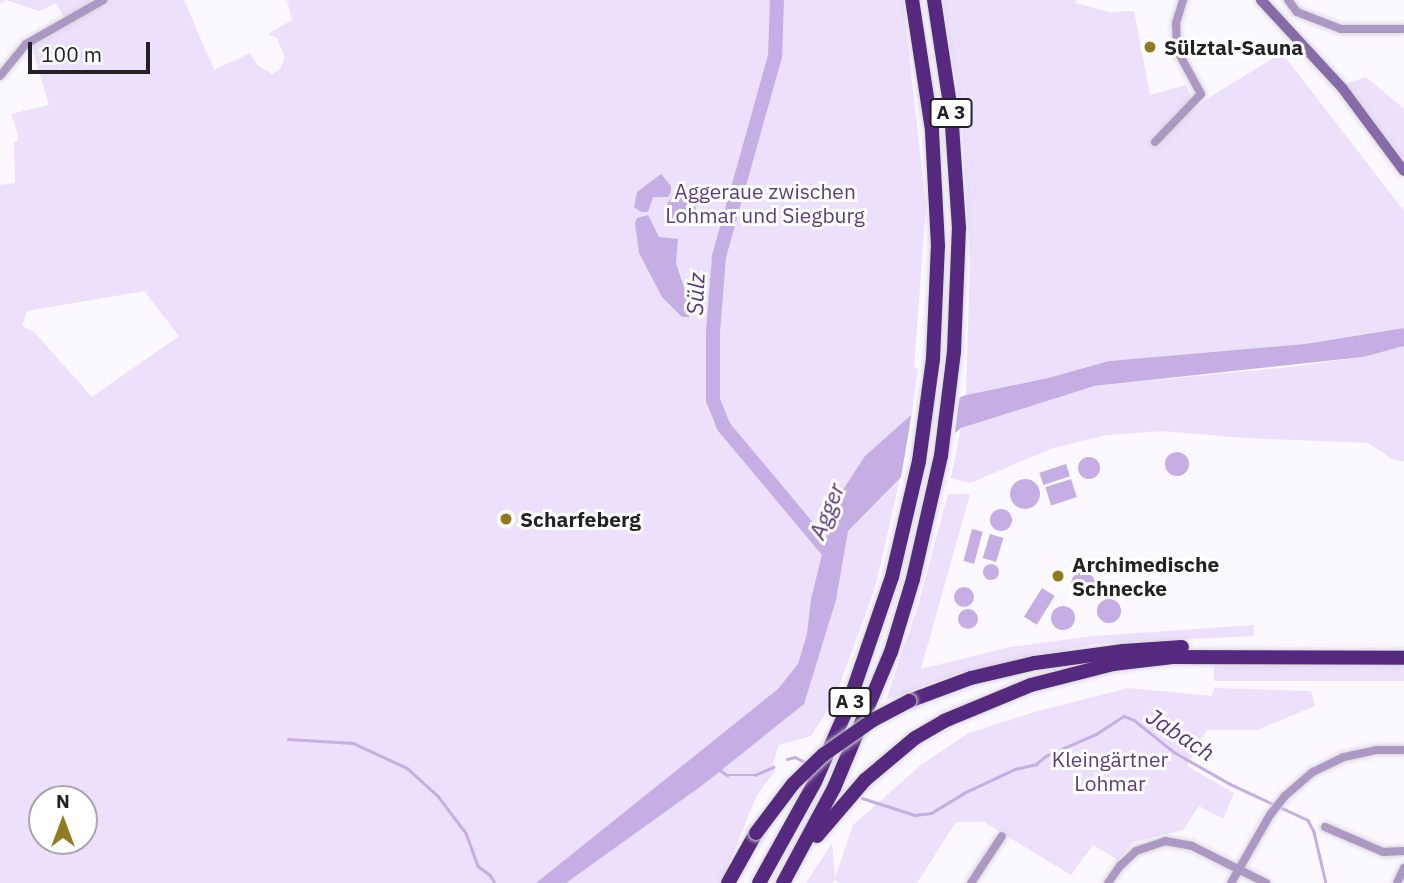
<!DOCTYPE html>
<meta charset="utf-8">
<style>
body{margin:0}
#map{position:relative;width:1404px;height:883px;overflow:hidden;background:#fbf8ff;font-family:"IBM Plex Sans",sans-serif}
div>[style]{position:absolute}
.green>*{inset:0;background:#ece0fc;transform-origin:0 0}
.water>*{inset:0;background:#c5aee4;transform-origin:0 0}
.round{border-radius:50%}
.pier>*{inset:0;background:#fbf8ff}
.stream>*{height:2.5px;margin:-1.25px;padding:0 1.25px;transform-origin:1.25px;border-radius:1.25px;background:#c5aee4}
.river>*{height:14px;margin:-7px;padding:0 7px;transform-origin:7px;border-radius:7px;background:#c5aee4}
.roads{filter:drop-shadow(0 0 2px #d8d6dc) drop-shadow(0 0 2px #d8d6dc)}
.minor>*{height:8px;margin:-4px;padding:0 4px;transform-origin:4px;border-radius:4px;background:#ab99c3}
.secondary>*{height:10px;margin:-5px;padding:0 5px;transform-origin:5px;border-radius:5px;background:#866ba7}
.motorway>*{height:14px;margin:-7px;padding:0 7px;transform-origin:7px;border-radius:7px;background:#55297e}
.bridges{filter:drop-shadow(0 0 2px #d8d6dc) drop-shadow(0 0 2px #d8d6dc)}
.motorway-bridge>*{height:14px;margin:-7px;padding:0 7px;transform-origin:7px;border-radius:7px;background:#55297e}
.dots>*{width:19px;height:19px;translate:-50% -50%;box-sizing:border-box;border:4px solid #fff;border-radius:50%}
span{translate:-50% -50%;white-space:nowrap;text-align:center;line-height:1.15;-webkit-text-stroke:6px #fff;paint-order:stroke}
.shield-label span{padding:2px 5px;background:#fff;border:2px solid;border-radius:5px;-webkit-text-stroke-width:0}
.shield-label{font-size:19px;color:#232126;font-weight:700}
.poi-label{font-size:21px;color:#232126;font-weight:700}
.left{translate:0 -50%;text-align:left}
.park-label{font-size:21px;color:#5d3d7f}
.water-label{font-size:23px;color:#58387a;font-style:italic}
.north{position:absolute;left:28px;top:785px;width:70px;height:70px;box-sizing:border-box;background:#fff;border:2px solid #a7a6a8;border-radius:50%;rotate:0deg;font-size:19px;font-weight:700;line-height:28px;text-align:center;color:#232126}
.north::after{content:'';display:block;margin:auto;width:24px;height:32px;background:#917a21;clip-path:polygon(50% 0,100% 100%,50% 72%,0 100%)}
.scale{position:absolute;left:28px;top:42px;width:122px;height:32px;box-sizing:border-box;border:4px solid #232126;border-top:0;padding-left:9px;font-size:21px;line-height:24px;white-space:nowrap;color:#232126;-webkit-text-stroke:5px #fff;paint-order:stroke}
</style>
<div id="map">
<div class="green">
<i style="clip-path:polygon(evenodd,0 0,184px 0,214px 70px,250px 53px,257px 65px,272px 74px,280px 69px,285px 58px,277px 38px,268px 34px,292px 20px,287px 0,903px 0,926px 206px,914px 367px,918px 369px,906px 452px,875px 588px,834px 700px,811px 736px,779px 745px,773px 764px,775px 771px,757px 795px,721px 883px,0 883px,0 185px,15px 183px,14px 142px,18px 141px,18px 134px,11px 114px,49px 105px,31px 45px,66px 21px,56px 3px,39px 11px,6px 0,0 4px,0 0,144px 291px,179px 336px,92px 397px,34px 332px,22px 326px,27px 311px,144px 291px,0 0,42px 799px,84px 799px,84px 841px,42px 841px,42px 799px)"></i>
<i style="clip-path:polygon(943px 0,1076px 0,1076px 3px,1109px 12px,1134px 11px,1150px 95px,1186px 85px,1193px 101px,1161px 137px,1208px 98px,1282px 53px,1404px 211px,1404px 328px,1305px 344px,1109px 361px,1048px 378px,966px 395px,970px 262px,962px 120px)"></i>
<i style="clip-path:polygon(1366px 77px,1404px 109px,1404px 161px,1345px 84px)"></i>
<i style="clip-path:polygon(1404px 346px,1404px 462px,1392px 459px,1368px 443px,1245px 438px,1163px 431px,1107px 435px,1053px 448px,970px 483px,951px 478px,961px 428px,1035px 403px,1094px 386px,1291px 367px,1363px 357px)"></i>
<i style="clip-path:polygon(948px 494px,970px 494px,921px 669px,1010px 647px,1094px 636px,1254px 625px,1254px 636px,1094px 644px,960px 673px,886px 700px,918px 606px)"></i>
<i style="left:1214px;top:663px;width:190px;height:18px"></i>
<i style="clip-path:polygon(1128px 688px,1212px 696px,1214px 688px,1311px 691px,1315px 706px,1257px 730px,1207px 730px,1187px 766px,1234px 793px,1223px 819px,1199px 806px,1183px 830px,1134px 842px,1118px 860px,1093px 845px,1071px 875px,984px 822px,956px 822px,917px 883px,839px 883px,835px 880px,832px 883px,806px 883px,832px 843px,835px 878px,853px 825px,921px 765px,969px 733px,1031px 713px)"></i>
</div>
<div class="water">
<i style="clip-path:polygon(661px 174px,671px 186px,671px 192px,668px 197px,653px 197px,648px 212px,641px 212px,634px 207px,637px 192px)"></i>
<i class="round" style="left:666px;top:195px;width:30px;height:30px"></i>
<i style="clip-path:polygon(648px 215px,659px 237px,678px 239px,676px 263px,691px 309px,689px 317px,682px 317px,662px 297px,639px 253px,635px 223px,637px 218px)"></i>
<i style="clip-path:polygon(1404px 328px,1404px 346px,1363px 357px,1094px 386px,961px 428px,901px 477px,848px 531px,836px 600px,804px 704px,704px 784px,566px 883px,536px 883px,778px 689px,798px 664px,807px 634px,811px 599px,835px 502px,865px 456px,910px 416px,966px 395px,1048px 378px,1109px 361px,1305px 344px)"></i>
<i class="round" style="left:1165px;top:452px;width:24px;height:24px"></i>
<i class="round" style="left:1078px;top:457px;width:22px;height:22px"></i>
<i style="left:1066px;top:464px;width:13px;height:28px;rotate:72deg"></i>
<i style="left:1071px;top:479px;width:19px;height:27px;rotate:72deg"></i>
<i class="round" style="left:1010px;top:479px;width:30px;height:30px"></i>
<i class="round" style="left:990px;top:509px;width:22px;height:22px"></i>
<i style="left:972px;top:529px;width:11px;height:33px;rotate:15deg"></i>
<i style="left:990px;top:534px;width:14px;height:25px;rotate:17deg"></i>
<i class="round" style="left:983px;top:564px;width:16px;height:16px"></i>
<i class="round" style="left:1071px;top:572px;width:24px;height:24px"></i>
<i class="round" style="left:954px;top:587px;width:20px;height:20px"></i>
<i style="left:1042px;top:588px;width:15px;height:34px;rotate:32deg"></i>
<i class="round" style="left:1097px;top:599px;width:24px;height:24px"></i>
<i class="round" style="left:1051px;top:606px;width:24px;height:24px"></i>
<i class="round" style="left:958px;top:609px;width:20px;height:20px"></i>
</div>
<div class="pier">
<i style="clip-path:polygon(960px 394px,954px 438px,900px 483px,912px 412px)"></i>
</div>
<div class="stream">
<i style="left:288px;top:739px;width:65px;rotate:3.5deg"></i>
<i style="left:353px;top:743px;width:60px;rotate:24.8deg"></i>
<i style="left:407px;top:768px;width:42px;rotate:42.1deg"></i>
<i style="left:438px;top:796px;width:46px;rotate:52.9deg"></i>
<i style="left:466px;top:833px;width:35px;rotate:70deg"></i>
<i style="left:478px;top:866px;width:15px;rotate:37deg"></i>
<i style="left:490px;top:875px;width:9px;rotate:58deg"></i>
<i style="left:787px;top:759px;width:8px;rotate:-14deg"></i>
<i style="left:795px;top:757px;width:11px;rotate:27deg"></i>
<i style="left:720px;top:770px;width:9px;rotate:36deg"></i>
<i style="left:727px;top:775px;width:28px"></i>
<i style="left:755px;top:775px;width:20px;rotate:-24deg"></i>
<i style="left:862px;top:798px;width:56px;rotate:17.8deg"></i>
<i style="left:915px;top:815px;width:16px;rotate:-7deg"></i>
<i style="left:931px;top:813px;width:39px;rotate:-31deg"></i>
<i style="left:964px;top:793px;width:56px;rotate:-25.2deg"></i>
<i style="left:1015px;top:769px;width:22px;rotate:-13deg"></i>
<i style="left:1036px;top:764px;width:13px;rotate:-39deg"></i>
<i style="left:1046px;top:756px;width:55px;rotate:-23.7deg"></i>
<i style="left:1096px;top:734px;width:33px;rotate:-33deg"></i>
<i style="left:1124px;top:716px;width:11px;rotate:22deg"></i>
<i style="left:1134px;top:720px;width:51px;rotate:38.7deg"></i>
<i style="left:1174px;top:752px;width:64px;rotate:29.7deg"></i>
<i style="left:1230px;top:784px;width:86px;rotate:24.8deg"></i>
<i style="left:1308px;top:820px;width:13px;rotate:63deg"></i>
<i style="left:1314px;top:832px;width:52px;rotate:76.8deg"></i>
</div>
<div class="river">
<i style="left:777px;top:0;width:56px;rotate:92deg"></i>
<i style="left:775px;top:56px;width:209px;rotate:105.6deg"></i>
<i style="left:719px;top:257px;width:75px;rotate:94.6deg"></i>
<i style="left:713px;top:332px;width:68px;rotate:90deg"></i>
<i style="left:713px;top:400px;width:29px;rotate:68deg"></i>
<i style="left:724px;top:427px;width:168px;rotate:50.1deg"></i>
</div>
<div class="roads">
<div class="minor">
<i style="left:1288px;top:0;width:15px;rotate:53deg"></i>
<i style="left:1297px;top:12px;width:47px;rotate:21.1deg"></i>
<i style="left:1341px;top:29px;width:63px"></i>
<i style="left:0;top:76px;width:41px;rotate:-50.9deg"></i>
<i style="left:26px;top:44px;width:89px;rotate:-29.7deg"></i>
<i style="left:1155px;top:142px;width:66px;rotate:-46.2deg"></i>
<i style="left:1201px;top:94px;width:50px;rotate:-118.6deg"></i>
<i style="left:1177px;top:50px;width:27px;rotate:-92deg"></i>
<i style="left:1176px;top:23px;width:24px;rotate:-73deg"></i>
<i style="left:1325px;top:827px;width:63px;rotate:23.3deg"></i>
<i style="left:1383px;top:852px;width:21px;rotate:-3deg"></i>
<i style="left:971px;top:883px;width:56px;rotate:-56.6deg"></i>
<i style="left:1108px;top:883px;width:21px;rotate:-55deg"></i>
<i style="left:1120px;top:866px;width:22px;rotate:-43deg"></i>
<i style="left:1136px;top:851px;width:31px;rotate:-19deg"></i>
<i style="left:1165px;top:841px;width:27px;rotate:10deg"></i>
<i style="left:1192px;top:846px;width:83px;rotate:26.6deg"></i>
<i style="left:1231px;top:883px;width:78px;rotate:-60.2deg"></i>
<i style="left:1270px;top:815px;width:24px;rotate:-52deg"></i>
<i style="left:1285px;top:796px;width:37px;rotate:-41deg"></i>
<i style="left:1313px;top:772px;width:34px;rotate:-26deg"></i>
<i style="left:1344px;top:757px;width:34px;rotate:-12deg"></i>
<i style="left:1377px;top:750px;width:27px"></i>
<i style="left:1397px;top:883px;width:17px;rotate:-65deg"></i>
</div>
<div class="secondary">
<i style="left:1261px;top:0;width:121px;rotate:47.3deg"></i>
<i style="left:1343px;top:89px;width:102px;rotate:53.4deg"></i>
</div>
<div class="motorway">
<i style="left:909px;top:701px;width:66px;rotate:-20.4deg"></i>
<i style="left:971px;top:678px;width:66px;rotate:-13.2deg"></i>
<i style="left:1035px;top:663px;width:89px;rotate:-7.8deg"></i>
<i style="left:1123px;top:651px;width:59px;rotate:-3.9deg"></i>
<i style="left:817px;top:836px;width:74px;rotate:-49.4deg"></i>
<i style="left:865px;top:780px;width:65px;rotate:-40deg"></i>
<i style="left:915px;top:738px;width:34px;rotate:-30deg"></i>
<i style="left:944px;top:721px;width:94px;rotate:-22.5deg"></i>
<i style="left:1031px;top:685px;width:85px;rotate:-14.4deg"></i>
<i style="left:1113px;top:664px;width:60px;rotate:-6.7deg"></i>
<i style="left:1173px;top:657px;width:231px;rotate:0.2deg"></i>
<i style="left:728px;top:883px;width:57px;rotate:-60.8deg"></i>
<i style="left:759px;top:883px;width:115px;rotate:-61deg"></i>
<i style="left:815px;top:782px;width:77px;rotate:-66.4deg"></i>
<i style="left:846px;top:711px;width:142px;rotate:-71.1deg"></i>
<i style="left:892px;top:577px;width:119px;rotate:-76.9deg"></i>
<i style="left:919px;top:461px;width:103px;rotate:-82.2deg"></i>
<i style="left:933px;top:359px;width:113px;rotate:-87.5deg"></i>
<i style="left:938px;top:246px;width:116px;rotate:-93deg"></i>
<i style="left:932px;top:130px;width:132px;rotate:-98.7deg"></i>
<i style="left:783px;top:883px;width:108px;rotate:-61.8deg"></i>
<i style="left:834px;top:788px;width:147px;rotate:-67.3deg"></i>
<i style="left:891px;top:652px;width:76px;rotate:-73.2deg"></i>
<i style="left:913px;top:579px;width:126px;rotate:-77.2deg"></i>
<i style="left:941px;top:456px;width:106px;rotate:-82.9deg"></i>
<i style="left:954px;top:351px;width:123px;rotate:-87.7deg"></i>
<i style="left:959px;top:228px;width:117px;rotate:-93.9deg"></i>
<i style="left:951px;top:111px;width:112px;rotate:-98.7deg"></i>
</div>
</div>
<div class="bridges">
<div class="motorway-bridge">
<i style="left:756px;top:833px;width:61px;rotate:-52.9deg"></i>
<i style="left:793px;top:784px;width:42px;rotate:-44deg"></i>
<i style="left:823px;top:755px;width:61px;rotate:-35deg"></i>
<i style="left:873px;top:720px;width:41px;rotate:-27.8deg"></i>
</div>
</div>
<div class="dots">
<i style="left:1150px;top:47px;background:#917a21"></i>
<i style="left:506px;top:519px;background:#917a21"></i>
<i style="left:1058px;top:576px;background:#917a21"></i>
</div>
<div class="shield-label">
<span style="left:951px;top:113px">A 3</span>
<span style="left:850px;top:702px">A 3</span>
</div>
<div class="poi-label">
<span class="left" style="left:1164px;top:47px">Sülztal-Sauna</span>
<span class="left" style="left:520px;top:519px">Scharfeberg</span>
<span class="left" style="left:1072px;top:576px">Archimedische<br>Schnecke</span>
</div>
<div class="park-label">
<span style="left:765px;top:203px">Aggeraue zwischen<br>Lohmar und Siegburg</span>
<span style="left:1110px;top:771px">Kleingärtner<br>Lohmar</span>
</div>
<div class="water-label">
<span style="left:695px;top:294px;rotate:-87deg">Sülz</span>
<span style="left:826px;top:511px;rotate:-68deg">Agger</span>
<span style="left:1181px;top:734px;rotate:33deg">Jabach</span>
</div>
<div class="north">N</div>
<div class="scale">100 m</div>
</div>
